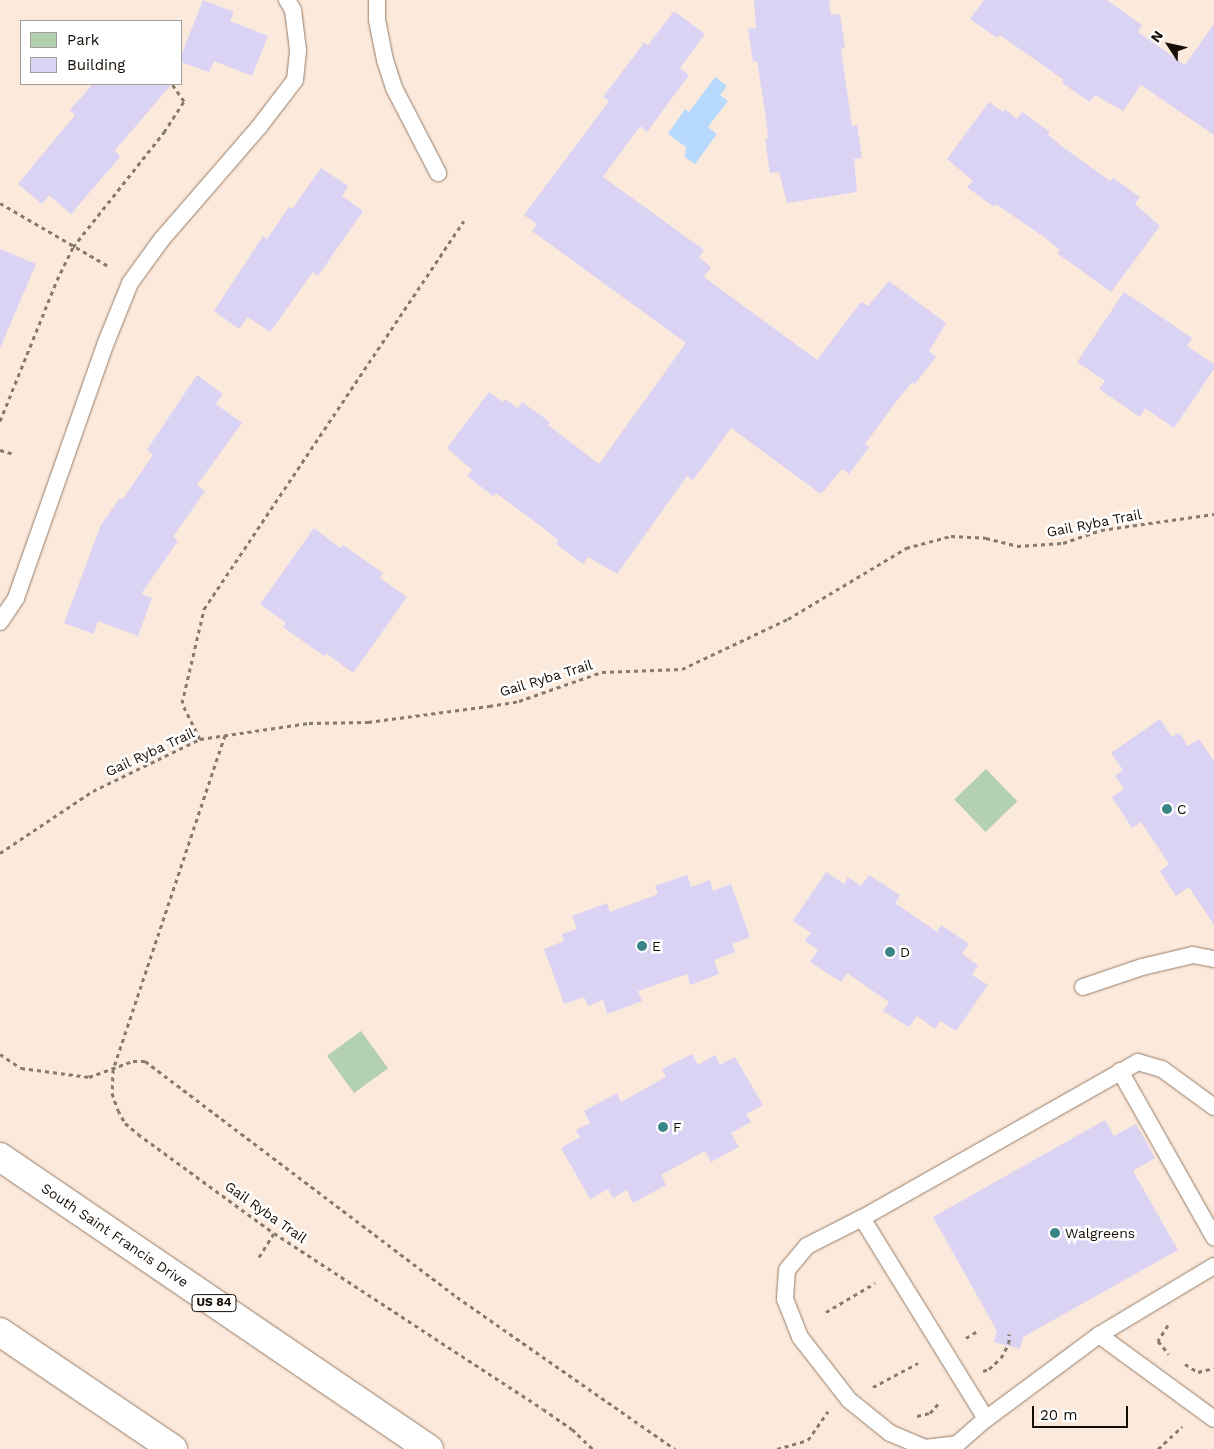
<!DOCTYPE html>
<style>
body{margin:0}
#map{position:relative;width:1214px;height:1449px;overflow:hidden;background:#fbe9db;font-family:"Work Sans",sans-serif}
div>[style]{position:absolute}
.green>*{inset:0;background:#b3d0b1;transform-origin:0 0}
.water>*{inset:0;background:#b7d9fd}
.building>*{inset:0;background:#dad3f4}
.path>*{height:3px;margin-top:-1.5px;transform-origin:0;background:repeating-linear-gradient(90deg,#86796e 0 4px,transparent 0 8px)}
.roads{filter:drop-shadow(0 0 1px #957b65) drop-shadow(0 0 1px #957b65)}
.service>*{height:16px;margin:-8px;padding:0 8px;transform-origin:8px;border-radius:8px;background:#fff}
.trunk>*{height:28px;margin:-14px;padding:0 14px;transform-origin:14px;border-radius:14px;background:#fff}
.dots>*{width:14px;height:14px;translate:-50% -50%;box-sizing:border-box;border:2px solid #fff;border-radius:50%}
span{translate:-50% -50%;white-space:nowrap;text-align:center;line-height:1.15;-webkit-text-stroke:5px #fff;paint-order:stroke}
.shield-label span{padding:1px 4px;background:#fff;border:1px solid;border-radius:4px;-webkit-text-stroke-width:0}
.shield-label{font-size:12px;color:#160d05;font-weight:700}
.street-label{font-size:14px;color:#160d05}
.poi-label{font-size:14px;color:#160d05}
.left{translate:0 -50%;text-align:left}
.legend{position:absolute;left:20px;top:20px;width:162px;height:65px;box-sizing:border-box;background:#fff;border:1px solid #a29e9b;margin:0;padding:6px 9px;list-style:none;font-size:15px;color:#160d05}
.legend li{display:flex;align-items:center;gap:10px;height:25px}
.legend b{width:25px;border:1px solid #a29e9b}
.north{position:absolute;left:1144px;top:20px;width:50px;height:50px;-webkit-text-stroke:4px #fff;paint-order:stroke;rotate:305deg;font-size:14px;font-weight:700;line-height:20px;text-align:center;color:#160d05}
.north::after{content:'';display:block;margin:auto;width:18px;height:22px;background:#160d05;clip-path:polygon(50% 0,100% 100%,50% 72%,0 100%)}
.scale{position:absolute;left:1032px;top:1406px;width:96px;height:22px;box-sizing:border-box;border:2px solid #160d05;border-top:0;padding-left:6px;font-size:15px;line-height:18px;white-space:nowrap;color:#160d05;-webkit-text-stroke:4px #fff;paint-order:stroke}
</style>
<div id="map">
<div class="green">
<i style="left:986px;top:769px;width:45px;height:44px;rotate:46deg"></i>
<i style="left:361px;top:1031px;width:46px;height:42px;rotate:54deg"></i>
</div>
<div class="water">
<i style="clip-path:polygon(715px 77px,727px 86px,720px 95px,728px 101px,708px 127px,717px 134px,695px 164px,685px 157px,686px 147px,668px 134px,685px 109px,689px 112px)"></i>
</div>
<div class="building">
<i style="clip-path:polygon(203px 0,234px 12px,230px 21px,268px 36px,252px 76px,214px 61px,209px 72px,181px 62px,181px 56px)"></i>
<i style="clip-path:polygon(754px 0,829px 0,831px 15px,840px 14px,845px 48px,841px 49px,852px 126px,857px 125px,862px 158px,854px 159px,857px 192px,787px 203px,779px 172px,770px 173px,765px 139px,768px 139px,766px 118px,757px 61px,753px 62px,748px 29px,756px 28px)"></i>
<i style="clip-path:polygon(984px 0,1107px 0,1142px 25px,1138px 32px,1185px 65px,1214px 24px,1214px 135px,1141px 85px,1123px 111px,1095px 95px,1090px 102px,1062px 83px,1064px 80px,1000px 35px,997px 38px,970px 19px)"></i>
<i style="clip-path:polygon(674px 11px,705px 34px,680px 68px,689px 75px,647px 132px,640px 126px,603px 177px,704px 250px,699px 257px,711px 267px,704px 277px,817px 360px,861px 302px,868px 306px,889px 281px,946px 323px,929px 351px,936px 357px,915px 384px,912px 382px,899px 398px,865px 444px,869px 447px,849px 474px,842px 469px,821px 494px,731px 428px,693px 480px,687px 476px,617px 574px,588px 557px,583px 564px,556px 544px,558px 540px,542px 527px,496px 493px,493px 496px,467px 476px,472px 470px,447px 448px,489px 392px,503px 402px,505px 399px,518px 408px,522px 402px,550px 422px,548px 425px,599px 464px,686px 343px,532px 231px,537px 224px,524px 215px,609px 101px,603px 97px,644px 43px,648px 45px)"></i>
<i style="clip-path:polygon(93px 84px,172px 84px,115px 150px,120px 157px,71px 214px,49px 195px,42px 204px,18px 184px,75px 115px,70px 110px)"></i>
<i style="clip-path:polygon(989px 102px,1003px 112px,1005px 109px,1017px 119px,1022px 112px,1050px 132px,1048px 135px,1064px 148px,1110px 181px,1113px 178px,1140px 197px,1135px 204px,1160px 226px,1111px 292px,1057px 253px,1060px 250px,1044px 237px,996px 204px,994px 207px,967px 187px,973px 181px,947px 159px)"></i>
<i style="clip-path:polygon(321px 168px,348px 186px,342px 196px,363px 211px,318px 276px,313px 272px,270px 332px,248px 317px,239px 329px,214px 311px,263px 236px,267px 239px,289px 207px,292px 209px)"></i>
<i style="clip-path:polygon(0 249px,36px 264px,0 348px)"></i>
<i style="clip-path:polygon(1124px 292px,1192px 338px,1187px 346px,1214px 364px,1214px 369px,1174px 428px,1145px 408px,1140px 417px,1099px 389px,1105px 381px,1077px 362px)"></i>
<i style="clip-path:polygon(197px 375px,223px 394px,216px 404px,242px 423px,197px 485px,205px 491px,173px 537px,178px 541px,141px 594px,152px 598px,138px 636px,98px 621px,94px 634px,64px 623px,101px 525px,120px 498px,122px 500px,153px 455px,147px 450px)"></i>
<i style="clip-path:polygon(314px 528px,340px 548px,343px 545px,383px 573px,380px 578px,407px 597px,353px 673px,326px 653px,324px 656px,283px 627px,286px 623px,260px 604px)"></i>
<i style="clip-path:polygon(1160px 719px,1172px 737px,1179px 733px,1188px 746px,1199px 739px,1214px 761px,1214px 925px,1189px 887px,1176px 896px,1160px 871px,1169px 864px,1141px 822px,1132px 828px,1112px 797px,1124px 789px,1115px 776px,1123px 770px,1111px 753px)"></i>
<i style="clip-path:polygon(826px 872px,844px 884px,848px 877px,861px 886px,869px 875px,900px 895px,895px 903px,937px 932px,941px 925px,969px 944px,962px 954px,978px 965px,972px 975px,988px 985px,956px 1031px,940px 1021px,935px 1029px,917px 1016px,909px 1027px,883px 1011px,889px 1002px,847px 973px,841px 982px,810px 962px,818px 950px,805px 941px,811px 933px,793px 921px)"></i>
<i style="clip-path:polygon(687px 875px,691px 887px,710px 880px,713px 891px,731px 884px,750px 937px,732px 944px,735px 952px,714px 960px,719px 974px,690px 985px,687px 974px,638px 991px,642px 1001px,607px 1014px,603px 1000px,588px 1006px,584px 997px,564px 1004px,544px 949px,564px 941px,562px 934px,577px 929px,572px 916px,607px 903px,610px 912px,658px 894px,655px 886px)"></i>
<i style="clip-path:polygon(692px 1054px,698px 1065px,715px 1055px,720px 1065px,735px 1057px,763px 1105px,746px 1114px,751px 1122px,731px 1133px,739px 1147px,711px 1162px,705px 1151px,661px 1175px,666px 1185px,633px 1203px,627px 1190px,613px 1198px,608px 1189px,590px 1199px,561px 1148px,580px 1137px,576px 1130px,590px 1123px,584px 1111px,617px 1093px,621px 1102px,666px 1077px,662px 1069px)"></i>
<i style="clip-path:polygon(1105px 1120px,1114px 1136px,1136px 1124px,1155px 1158px,1133px 1171px,1178px 1250px,1023px 1337px,1020px 1349px,994px 1342px,997px 1331px,933px 1217px)"></i>
</div>
<div class="path">
<i style="left:0;top:203px;width:127px;rotate:30.2deg"></i>
<i style="left:0;top:421px;width:152px;rotate:-68deg"></i>
<i style="left:57px;top:280px;width:37px;rotate:-64deg"></i>
<i style="left:73px;top:247px;width:147px;rotate:-51.6deg"></i>
<i style="left:164px;top:132px;width:37px;rotate:-57deg"></i>
<i style="left:184px;top:101px;width:21px;rotate:-125deg"></i>
<i style="left:0;top:450px;width:15px;rotate:16deg"></i>
<i style="left:225px;top:735px;width:352px;rotate:108.5deg"></i>
<i style="left:113px;top:1069px;width:24px;rotate:92deg"></i>
<i style="left:112px;top:1093px;width:18px;rotate:71deg"></i>
<i style="left:118px;top:1110px;width:15px;rotate:62deg"></i>
<i style="left:125px;top:1123px;width:17px;rotate:40deg"></i>
<i style="left:138px;top:1134px;width:168px;rotate:36.1deg"></i>
<i style="left:274px;top:1233px;width:321px;rotate:33.2deg"></i>
<i style="left:543px;top:1409px;width:35px;rotate:35deg"></i>
<i style="left:572px;top:1429px;width:29px;rotate:44deg"></i>
<i style="left:200px;top:739px;width:40px;rotate:-116.6deg"></i>
<i style="left:182px;top:703px;width:97px;rotate:-76.8deg"></i>
<i style="left:204px;top:609px;width:467px;rotate:-56.2deg"></i>
<i style="left:0;top:853px;width:112px;rotate:-33.7deg"></i>
<i style="left:93px;top:791px;width:119px;rotate:-25.9deg"></i>
<i style="left:200px;top:739px;width:110px;rotate:-8.4deg"></i>
<i style="left:309px;top:723px;width:59px;rotate:-1deg"></i>
<i style="left:368px;top:722px;width:122px;rotate:-7.5deg"></i>
<i style="left:489px;top:706px;width:30px;rotate:-9deg"></i>
<i style="left:519px;top:701px;width:88px;rotate:-19.3deg"></i>
<i style="left:602px;top:672px;width:80px;rotate:-2.1deg"></i>
<i style="left:682px;top:669px;width:117px;rotate:-25.3deg"></i>
<i style="left:788px;top:619px;width:138px;rotate:-31deg"></i>
<i style="left:906px;top:548px;width:47px;rotate:-14.9deg"></i>
<i style="left:951px;top:536px;width:35px;rotate:3deg"></i>
<i style="left:986px;top:538px;width:32px;rotate:14deg"></i>
<i style="left:1017px;top:546px;width:46px;rotate:-3.7deg"></i>
<i style="left:1063px;top:543px;width:40px;rotate:-18.9deg"></i>
<i style="left:1101px;top:530px;width:114px;rotate:-8.1deg"></i>
<i style="left:0;top:1054px;width:25px;rotate:34deg"></i>
<i style="left:21px;top:1068px;width:69px;rotate:7.5deg"></i>
<i style="left:89px;top:1077px;width:47px;rotate:-20deg"></i>
<i style="left:133px;top:1061px;width:12px"></i>
<i style="left:145px;top:1061px;width:391px;rotate:37.1deg"></i>
<i style="left:457px;top:1297px;width:266px;rotate:34.9deg"></i>
<i style="left:259px;top:1257px;width:28px;rotate:-58deg"></i>
<i style="left:826px;top:1312px;width:57px;rotate:-30.6deg"></i>
<i style="left:1168px;top:1325px;width:19px;rotate:122deg"></i>
<i style="left:1158px;top:1341px;width:17px;rotate:50deg"></i>
<i style="left:966px;top:1338px;width:12px;rotate:-31deg"></i>
<i style="left:1185px;top:1364px;width:15px;rotate:32deg"></i>
<i style="left:1198px;top:1372px;width:16px;rotate:-14deg"></i>
<i style="left:983px;top:1371px;width:6px;rotate:-18deg"></i>
<i style="left:989px;top:1369px;width:16px;rotate:-43deg"></i>
<i style="left:1001px;top:1358px;width:17px;rotate:-62deg"></i>
<i style="left:1009px;top:1343px;width:9px;rotate:-90deg"></i>
<i style="left:873px;top:1387px;width:51px;rotate:-28.1deg"></i>
<i style="left:917px;top:1416px;width:13px;rotate:-13deg"></i>
<i style="left:930px;top:1413px;width:13px;rotate:-48deg"></i>
<i style="left:777px;top:1449px;width:32px;rotate:-16deg"></i>
<i style="left:808px;top:1440px;width:35px;rotate:-55deg"></i>
<i style="left:1158px;top:1449px;width:33px;rotate:-43deg"></i>
</div>
<div class="roads">
<div class="service">
<i style="left:377px;top:0;width:20px;rotate:90deg"></i>
<i style="left:377px;top:20px;width:41px;rotate:78.7deg"></i>
<i style="left:385px;top:60px;width:29px;rotate:72deg"></i>
<i style="left:394px;top:88px;width:96px;rotate:62.6deg"></i>
<i style="left:0;top:622px;width:29px;rotate:-56deg"></i>
<i style="left:16px;top:598px;width:268px;rotate:-70.6deg"></i>
<i style="left:105px;top:345px;width:67px;rotate:-68deg"></i>
<i style="left:130px;top:283px;width:54px;rotate:-54deg"></i>
<i style="left:162px;top:239px;width:148px;rotate:-49.1deg"></i>
<i style="left:259px;top:127px;width:59px;rotate:-52.5deg"></i>
<i style="left:295px;top:80px;width:30px;rotate:-84deg"></i>
<i style="left:298px;top:50px;width:40px;rotate:-97.1deg"></i>
<i style="left:293px;top:10px;width:12px;rotate:-121deg"></i>
<i style="left:1083px;top:987px;width:62px;rotate:-18.7deg"></i>
<i style="left:1142px;top:967px;width:52px;rotate:-13.2deg"></i>
<i style="left:1193px;top:955px;width:21px;rotate:11deg"></i>
<i style="left:1120px;top:1071px;width:191px;rotate:60.5deg"></i>
<i style="left:1214px;top:1107px;width:64px;rotate:-143.8deg"></i>
<i style="left:1162px;top:1069px;width:25px;rotate:-164deg"></i>
<i style="left:1138px;top:1062px;width:317px;rotate:150.5deg"></i>
<i style="left:862px;top:1218px;width:62px;rotate:153deg"></i>
<i style="left:807px;top:1246px;width:31px;rotate:130deg"></i>
<i style="left:787px;top:1270px;width:29px;rotate:94deg"></i>
<i style="left:785px;top:1299px;width:41px;rotate:68.5deg"></i>
<i style="left:800px;top:1337px;width:80px;rotate:52.1deg"></i>
<i style="left:849px;top:1400px;width:53px;rotate:38.8deg"></i>
<i style="left:890px;top:1433px;width:38px;rotate:23deg"></i>
<i style="left:925px;top:1448px;width:32px;rotate:-7deg"></i>
<i style="left:957px;top:1444px;width:38px;rotate:-41deg"></i>
<i style="left:986px;top:1419px;width:141px;rotate:-36.6deg"></i>
<i style="left:1099px;top:1335px;width:134px;rotate:-31deg"></i>
<i style="left:862px;top:1218px;width:236px;rotate:58.3deg"></i>
<i style="left:1099px;top:1335px;width:142px;rotate:36.1deg"></i>
</div>
<div class="trunk">
<i style="left:0;top:1157px;width:519px;rotate:34.24deg"></i>
<i style="left:0;top:1332px;width:209px;rotate:34.1deg"></i>
</div>
</div>
<div class="dots">
<i style="left:1167px;top:809px;background:#3a8386"></i>
<i style="left:642px;top:946px;background:#3a8386"></i>
<i style="left:890px;top:952px;background:#3a8386"></i>
<i style="left:663px;top:1127px;background:#3a8386"></i>
<i style="left:1055px;top:1233px;background:#3a8386"></i>
</div>
<div class="shield-label">
<span style="left:214px;top:1303px">US 84</span>
</div>
<div class="street-label">
<span style="left:1094px;top:523px;rotate:-11deg">Gail Ryba Trail</span>
<span style="left:546px;top:678px;rotate:-17deg">Gail Ryba Trail</span>
<span style="left:150px;top:752px;rotate:-25deg">Gail Ryba Trail</span>
<span style="left:266px;top:1212px;rotate:35deg">Gail Ryba Trail</span>
<span style="left:115px;top:1235px;rotate:34deg">South Saint Francis Drive</span>
</div>
<div class="poi-label">
<span class="left" style="left:1177px;top:809px">C</span>
<span class="left" style="left:652px;top:946px">E</span>
<span class="left" style="left:900px;top:952px">D</span>
<span class="left" style="left:673px;top:1127px">F</span>
<span class="left" style="left:1065px;top:1233px">Walgreens</span>
</div>
<ul class="legend">
<li><b style="height:14px;background:#b3d0b1"></b>Park</li>
<li><b style="height:14px;background:#dad3f4"></b>Building</li>
</ul>
<div class="north">N</div>
<div class="scale">20 m</div>
</div>
